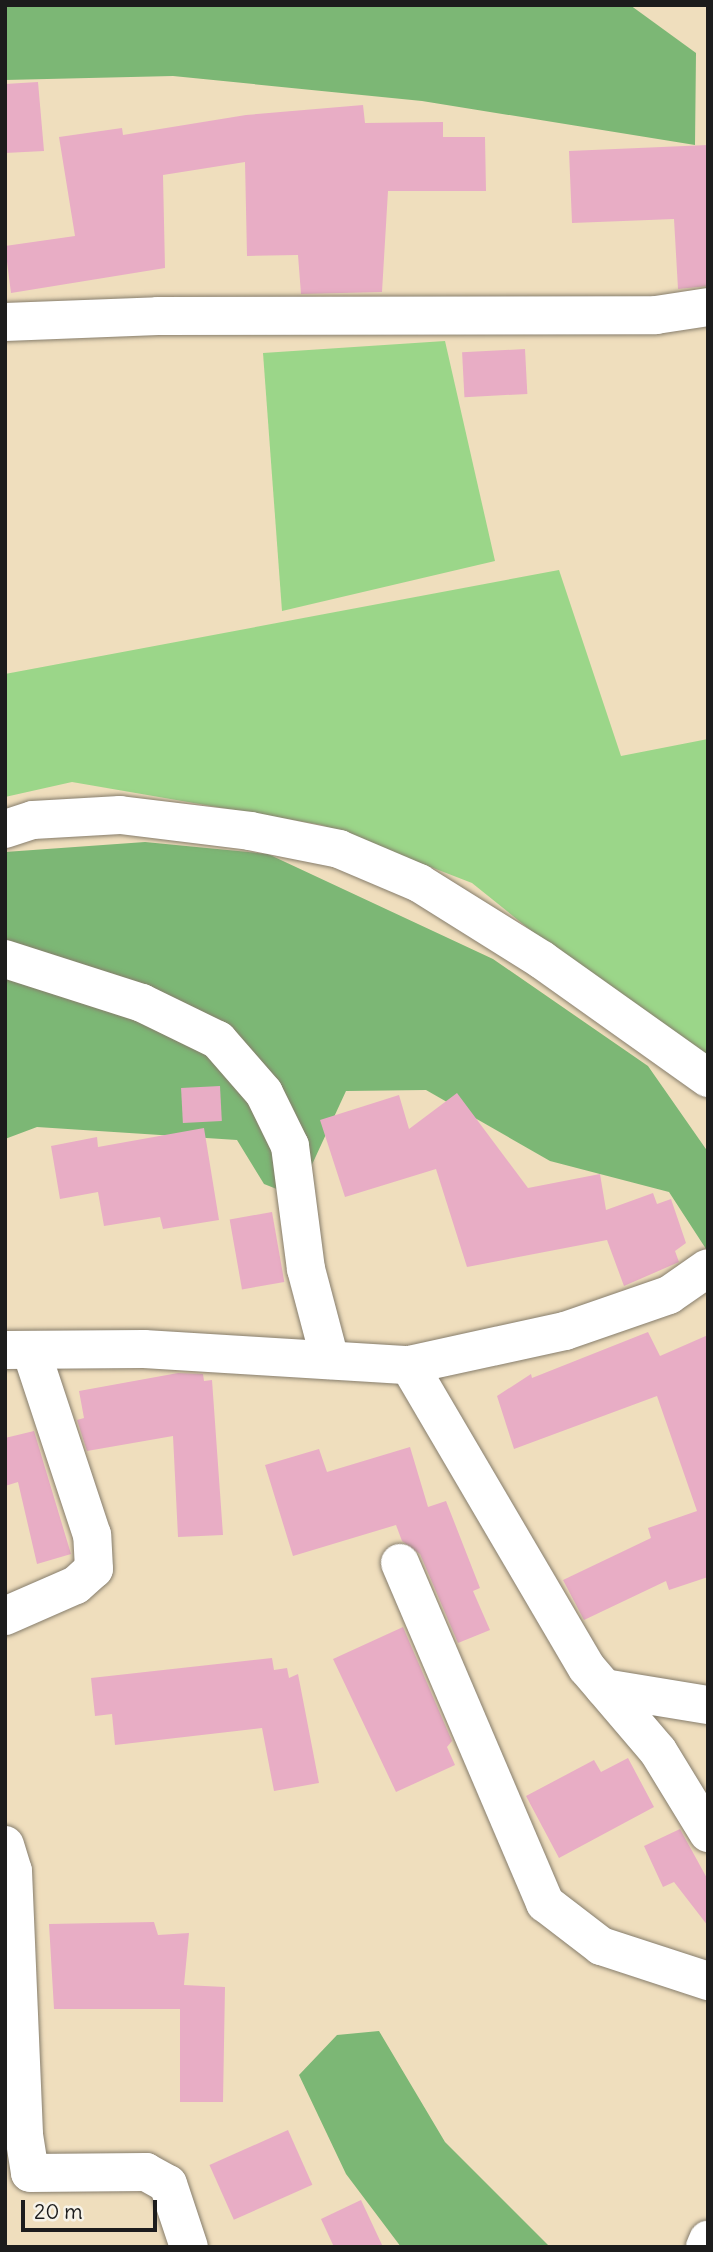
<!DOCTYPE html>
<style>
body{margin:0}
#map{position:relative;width:713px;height:2252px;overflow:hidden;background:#efdebd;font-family:Delius,sans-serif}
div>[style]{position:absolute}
.green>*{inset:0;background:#9bd689}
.forest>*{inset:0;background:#7cb775}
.building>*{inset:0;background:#e8adc5;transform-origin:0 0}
.roads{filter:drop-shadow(0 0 2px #867d6c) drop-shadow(0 0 2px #867d6c)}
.minor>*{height:38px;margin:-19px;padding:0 19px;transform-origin:19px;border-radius:19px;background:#fff}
span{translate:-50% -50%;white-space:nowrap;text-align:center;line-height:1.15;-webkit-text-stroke:5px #f7f3e8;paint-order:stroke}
.frame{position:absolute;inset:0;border:7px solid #1c1c1c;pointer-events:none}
.scale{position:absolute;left:21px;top:2200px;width:136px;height:32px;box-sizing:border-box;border:4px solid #1c1c1c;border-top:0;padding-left:9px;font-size:21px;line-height:24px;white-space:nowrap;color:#1c1c1c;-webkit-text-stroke:5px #f7f3e8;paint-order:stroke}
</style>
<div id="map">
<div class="green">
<i style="clip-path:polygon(445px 341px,495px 561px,282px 611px,263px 353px)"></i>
<i style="clip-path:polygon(559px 570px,621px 756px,708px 739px,708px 1058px,647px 1024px,472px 883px,322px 825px,72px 782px,5px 797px,5px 674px)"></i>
</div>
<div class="forest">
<i style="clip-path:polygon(5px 5px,630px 5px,696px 53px,695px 145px,422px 101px,173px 76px,5px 80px)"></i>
<i style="clip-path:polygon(145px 842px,268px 854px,493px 959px,648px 1066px,708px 1152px,708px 1252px,669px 1192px,550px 1161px,426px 1090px,346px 1091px,297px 1197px,264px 1184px,237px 1140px,37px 1127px,5px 1139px,5px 852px)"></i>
<i style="clip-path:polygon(379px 2031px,445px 2142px,550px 2247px,401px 2247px,346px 2174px,299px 2075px,337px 2035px)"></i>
</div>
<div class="building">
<i style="clip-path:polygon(38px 82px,44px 151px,5px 153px,5px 84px)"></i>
<i style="clip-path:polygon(363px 105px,365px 123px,443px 122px,443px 137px,485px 137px,486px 191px,388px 191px,382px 292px,301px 294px,298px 255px,247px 256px,245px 162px,163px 175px,165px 268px,11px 293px,5px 246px,75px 236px,59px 137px,122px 128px,123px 135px,246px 115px)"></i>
<i style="clip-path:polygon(708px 145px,708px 286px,678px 289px,674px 219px,572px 223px,569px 151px)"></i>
<i style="left:525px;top:349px;width:45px;height:63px;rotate:87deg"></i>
<i style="left:220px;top:1086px;width:35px;height:39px;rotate:87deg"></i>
<i style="clip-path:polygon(457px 1093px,528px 1188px,600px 1174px,606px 1210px,653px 1193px,657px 1204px,671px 1199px,686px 1243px,675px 1251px,679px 1262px,624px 1286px,607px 1240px,467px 1267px,436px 1169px,345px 1197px,320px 1120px,399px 1095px,409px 1129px)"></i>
<i style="clip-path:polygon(204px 1128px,219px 1220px,163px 1229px,160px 1217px,104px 1226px,98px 1192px,60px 1199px,51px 1146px,97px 1137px,98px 1147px)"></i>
<i style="left:272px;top:1212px;width:71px;height:43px;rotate:80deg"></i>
<i style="clip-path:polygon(648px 1332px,660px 1356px,708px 1335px,708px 1577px,669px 1590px,666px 1581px,584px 1620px,563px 1580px,651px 1538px,648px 1528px,697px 1511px,657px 1396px,514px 1449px,497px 1396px,531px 1374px,532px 1378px)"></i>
<i style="clip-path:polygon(178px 1373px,203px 1374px,204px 1381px,212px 1380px,223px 1535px,178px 1537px,173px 1436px,87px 1451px,77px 1420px,84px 1418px,79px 1391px)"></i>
<i style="clip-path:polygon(34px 1431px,71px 1554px,37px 1564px,18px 1482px,5px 1486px,5px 1438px)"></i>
<i style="clip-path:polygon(410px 1447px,428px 1507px,446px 1501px,480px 1588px,473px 1591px,490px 1630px,458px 1643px,420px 1554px,402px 1541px,396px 1525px,293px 1556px,265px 1465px,319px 1449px,327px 1472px)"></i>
<i style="clip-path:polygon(403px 1627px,452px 1741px,447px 1747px,455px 1765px,396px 1792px,333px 1659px)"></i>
<i style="clip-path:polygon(272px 1658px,274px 1670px,287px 1668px,289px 1678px,298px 1674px,319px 1783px,274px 1791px,262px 1728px,115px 1745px,112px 1714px,95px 1716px,91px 1678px)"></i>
<i style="clip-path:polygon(628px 1758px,654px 1807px,559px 1858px,526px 1796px,594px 1760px,601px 1772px)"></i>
<i style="clip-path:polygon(680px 1829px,708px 1880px,708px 1926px,674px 1882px,663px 1887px,644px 1846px)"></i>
<i style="clip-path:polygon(154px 1922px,158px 1935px,189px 1933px,184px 1985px,225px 1987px,223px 2102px,180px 2102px,180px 2009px,54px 2009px,49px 1924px)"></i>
<i style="left:288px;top:2130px;width:60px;height:86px;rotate:66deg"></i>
<i style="clip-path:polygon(361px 2200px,383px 2247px,334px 2247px,321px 2219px)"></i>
</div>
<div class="roads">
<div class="minor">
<i style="left:5px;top:322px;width:153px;rotate:-2.2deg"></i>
<i style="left:158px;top:316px;width:498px;rotate:-0.1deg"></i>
<i style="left:656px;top:315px;width:53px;rotate:-8.7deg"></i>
<i style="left:5px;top:829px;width:29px;rotate:-18deg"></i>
<i style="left:33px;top:820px;width:87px;rotate:-3.3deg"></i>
<i style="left:120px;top:815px;width:131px;rotate:7deg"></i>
<i style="left:250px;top:831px;width:91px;rotate:11.4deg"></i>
<i style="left:339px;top:849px;width:87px;rotate:23deg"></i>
<i style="left:419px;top:883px;width:145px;rotate:32deg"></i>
<i style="left:542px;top:960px;width:204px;rotate:35.4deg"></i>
<i style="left:5px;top:959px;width:144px;rotate:17.8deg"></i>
<i style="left:142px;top:1003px;width:85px;rotate:26deg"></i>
<i style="left:218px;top:1040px;width:70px;rotate:49deg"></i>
<i style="left:264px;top:1093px;width:59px;rotate:63.9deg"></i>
<i style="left:290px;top:1146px;width:124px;rotate:82.6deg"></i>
<i style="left:306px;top:1269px;width:94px;rotate:75.2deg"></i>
<i style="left:5px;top:1350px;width:139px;rotate:-0.4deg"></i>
<i style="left:144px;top:1349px;width:265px;rotate:3.5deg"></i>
<i style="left:409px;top:1365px;width:160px;rotate:-12.3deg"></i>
<i style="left:565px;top:1331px;width:110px;rotate:-19.1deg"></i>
<i style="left:669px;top:1295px;width:47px;rotate:-34.7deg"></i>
<i style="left:409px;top:1365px;width:351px;rotate:59.6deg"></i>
<i style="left:587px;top:1668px;width:109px;rotate:49.5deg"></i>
<i style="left:658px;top:1751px;width:96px;rotate:58.6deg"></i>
<i style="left:400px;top:1563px;width:370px;rotate:66.9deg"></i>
<i style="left:545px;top:1903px;width:71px;rotate:37.5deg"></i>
<i style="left:601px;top:1946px;width:113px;rotate:18.1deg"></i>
<i style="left:5px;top:1616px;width:77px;rotate:-23.6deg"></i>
<i style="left:76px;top:1585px;width:24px;rotate:-42deg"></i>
<i style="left:94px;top:1569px;width:34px;rotate:-93deg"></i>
<i style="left:92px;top:1535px;width:194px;rotate:-108.3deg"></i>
<i style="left:604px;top:1688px;width:105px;rotate:9.3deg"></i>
<i style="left:5px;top:1845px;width:27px;rotate:73deg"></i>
<i style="left:13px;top:1871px;width:264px;rotate:87.6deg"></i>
<i style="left:24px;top:2135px;width:38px;rotate:81deg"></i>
<i style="left:30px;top:2173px;width:116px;rotate:-0.5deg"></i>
<i style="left:146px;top:2172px;width:25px;rotate:29deg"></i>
<i style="left:168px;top:2184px;width:66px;rotate:71.6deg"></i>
<i style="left:705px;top:2247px;width:8px;rotate:-67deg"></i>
</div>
</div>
<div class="frame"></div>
<div class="scale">20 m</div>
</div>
